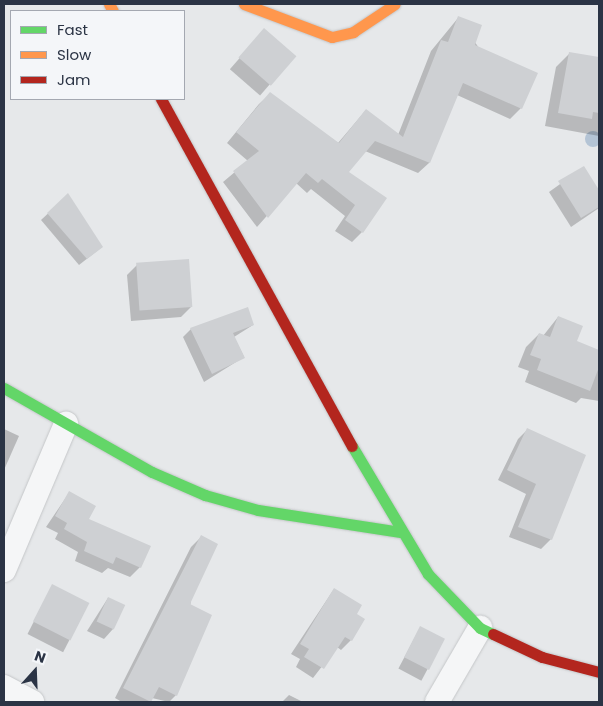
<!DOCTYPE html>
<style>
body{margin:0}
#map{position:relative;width:603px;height:706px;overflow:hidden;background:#e6e8ea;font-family:Poppins,sans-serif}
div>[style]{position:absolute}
.water>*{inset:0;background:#b4c4d5}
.round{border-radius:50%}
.shadow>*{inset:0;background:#0003;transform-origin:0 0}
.building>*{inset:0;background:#ced0d3;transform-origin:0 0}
.roads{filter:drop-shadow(0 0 1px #c4c6c8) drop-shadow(0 0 1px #c4c6c8)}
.street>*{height:24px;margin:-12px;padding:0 12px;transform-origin:12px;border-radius:12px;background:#f5f6f7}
.fast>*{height:11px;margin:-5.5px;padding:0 5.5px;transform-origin:5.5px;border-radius:5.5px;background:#63d668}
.slow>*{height:11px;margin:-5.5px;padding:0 5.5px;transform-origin:5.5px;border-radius:5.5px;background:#ff974d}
.jam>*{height:11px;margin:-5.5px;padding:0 5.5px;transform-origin:5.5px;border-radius:5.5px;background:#b3261e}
span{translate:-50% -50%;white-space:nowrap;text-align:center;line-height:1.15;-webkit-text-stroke:4px #f4f6f9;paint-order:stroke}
.frame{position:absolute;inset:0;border:5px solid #2b3445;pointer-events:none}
.legend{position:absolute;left:10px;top:10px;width:175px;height:90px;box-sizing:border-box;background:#f4f6f9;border:1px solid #a4a8b1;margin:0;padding:6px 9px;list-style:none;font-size:15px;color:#2b3445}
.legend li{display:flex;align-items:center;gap:10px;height:25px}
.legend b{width:25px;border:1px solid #a4a8b1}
.north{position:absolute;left:10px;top:646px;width:50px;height:50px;-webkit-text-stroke:4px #f4f6f9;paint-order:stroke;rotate:20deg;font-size:14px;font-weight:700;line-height:20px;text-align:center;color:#2b3445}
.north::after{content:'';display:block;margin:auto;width:18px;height:22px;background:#2b3445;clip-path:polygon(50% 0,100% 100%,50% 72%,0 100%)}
</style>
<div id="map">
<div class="water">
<i class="round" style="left:585px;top:131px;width:16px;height:16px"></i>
</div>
<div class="shadow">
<i style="clip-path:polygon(458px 18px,521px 108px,510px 119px,457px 95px,429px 163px,418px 173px,365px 151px,347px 172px,362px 232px,352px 242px,335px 231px,345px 216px,311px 189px,307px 193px,296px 183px,257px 227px,223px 182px,248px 161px,227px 143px,259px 104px,270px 94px,338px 143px,366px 110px,398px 135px,431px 51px)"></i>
<i style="left:264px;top:30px;width:40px;height:52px;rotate:41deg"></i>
<i style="clip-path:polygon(570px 53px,599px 59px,599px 136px,545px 126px,556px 67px)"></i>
<i style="clip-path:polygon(584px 167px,599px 193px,599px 208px,571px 227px,549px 192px)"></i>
<i style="clip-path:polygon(68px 195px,102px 247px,79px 265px,41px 220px)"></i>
<i style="clip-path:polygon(137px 265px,191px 307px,181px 317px,131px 321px,127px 275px)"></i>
<i style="clip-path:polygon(558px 317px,575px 342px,599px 351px,599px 401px,581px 398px,576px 403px,525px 382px,529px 371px,518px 367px,526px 347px,539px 334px,543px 336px)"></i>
<i style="clip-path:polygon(253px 325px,234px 337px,244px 357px,204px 382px,183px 337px,191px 329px)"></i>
<i style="clip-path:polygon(4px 429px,19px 436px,4px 470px)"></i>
<i style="clip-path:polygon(528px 429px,551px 539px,541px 549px,509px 537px,526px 494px,498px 480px,518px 439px)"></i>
<i style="clip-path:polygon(69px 493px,87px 520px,140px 567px,130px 577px,108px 568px,102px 573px,75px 561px,78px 552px,55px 539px,58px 533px,46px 527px)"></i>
<i style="clip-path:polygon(201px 537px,176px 695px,169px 702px,152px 698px,150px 702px,122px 702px,115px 698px,191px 547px)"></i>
<i style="left:52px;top:586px;width:40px;height:54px;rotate:27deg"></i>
<i style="clip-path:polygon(334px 589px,355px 615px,351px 640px,341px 650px,337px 647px,313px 678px,296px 667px,300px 659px,291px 654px)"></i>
<i style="clip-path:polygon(108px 598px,113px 629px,104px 639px,87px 631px)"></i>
<i style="left:420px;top:628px;width:26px;height:46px;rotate:28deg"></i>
<i style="clip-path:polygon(289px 695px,303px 702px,282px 702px)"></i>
</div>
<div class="building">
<i style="clip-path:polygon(458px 16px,482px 25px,475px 45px,538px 73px,522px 109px,463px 83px,430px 163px,375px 141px,349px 172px,387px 198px,363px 233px,345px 220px,355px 205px,322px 179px,318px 183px,306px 173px,268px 218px,233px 171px,259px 151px,236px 132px,270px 92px,339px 143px,366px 109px,403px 137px,441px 40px,448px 42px)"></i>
<i style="left:264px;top:28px;width:43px;height:39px;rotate:41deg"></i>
<i style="clip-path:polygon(569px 52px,599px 57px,599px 113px,593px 112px,592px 119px,558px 113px)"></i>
<i style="clip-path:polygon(584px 166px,599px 190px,599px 207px,581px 218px,558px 181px)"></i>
<i style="clip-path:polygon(68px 193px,103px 247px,87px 259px,47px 213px)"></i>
<i style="left:189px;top:259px;width:48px;height:53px;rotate:86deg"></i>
<i style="clip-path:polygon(248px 307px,254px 325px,233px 333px,245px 358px,212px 374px,190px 328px)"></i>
<i style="clip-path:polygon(558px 316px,583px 326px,577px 341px,599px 350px,599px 367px,590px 391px,537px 370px,541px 359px,530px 355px,539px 333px,550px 337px)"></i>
<i style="clip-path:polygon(527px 428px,586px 455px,552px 540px,518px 527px,536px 484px,507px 470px)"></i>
<i style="clip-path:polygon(69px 491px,96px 506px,89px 519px,151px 546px,141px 568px,116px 557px,113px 564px,84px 551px,87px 542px,64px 529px,67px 523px,55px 516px)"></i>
<i style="clip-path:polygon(201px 535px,218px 544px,190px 604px,212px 615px,177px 696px,159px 687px,151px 702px,123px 688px)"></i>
<i style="left:52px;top:584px;width:42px;height:42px;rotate:27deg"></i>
<i style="clip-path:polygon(334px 588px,362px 605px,357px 614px,365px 619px,352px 641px,345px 637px,324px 669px,304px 657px,309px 649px,300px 644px)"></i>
<i style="left:108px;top:597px;width:19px;height:27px;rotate:25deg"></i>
<i style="left:420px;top:626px;width:28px;height:35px;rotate:27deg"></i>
</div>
<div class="roads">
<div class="street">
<i style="left:4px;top:570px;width:159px;rotate:-67deg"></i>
<i style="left:4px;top:687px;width:32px;rotate:28deg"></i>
<i style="left:437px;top:702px;width:86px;rotate:-59.8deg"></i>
</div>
<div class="fast">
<i style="left:4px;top:388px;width:170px;rotate:29.6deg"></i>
<i style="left:152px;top:472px;width:58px;rotate:23.5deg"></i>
<i style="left:205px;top:495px;width:55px;rotate:15.8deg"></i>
<i style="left:258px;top:510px;width:144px;rotate:8.8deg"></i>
<i style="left:352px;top:446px;width:149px;rotate:59.3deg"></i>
<i style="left:428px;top:574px;width:75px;rotate:46.1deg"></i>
<i style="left:480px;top:628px;width:14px;rotate:25deg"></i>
</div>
<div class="slow">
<i style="left:109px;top:4px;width:8px;rotate:60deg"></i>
<i style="left:244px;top:4px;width:94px;rotate:20.6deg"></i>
<i style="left:332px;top:37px;width:22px;rotate:-13deg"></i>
<i style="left:353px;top:32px;width:50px;rotate:-33.7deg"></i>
</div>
<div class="jam">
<i style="left:161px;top:99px;width:396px;rotate:61.2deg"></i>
<i style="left:493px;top:634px;width:54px;rotate:25.1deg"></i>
<i style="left:542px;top:657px;width:59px;rotate:14.7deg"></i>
</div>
</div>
<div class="frame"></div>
<ul class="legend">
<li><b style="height:6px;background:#63d668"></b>Fast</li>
<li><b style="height:6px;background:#ff974d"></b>Slow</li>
<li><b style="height:6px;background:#b3261e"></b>Jam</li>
</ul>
<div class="north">N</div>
</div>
